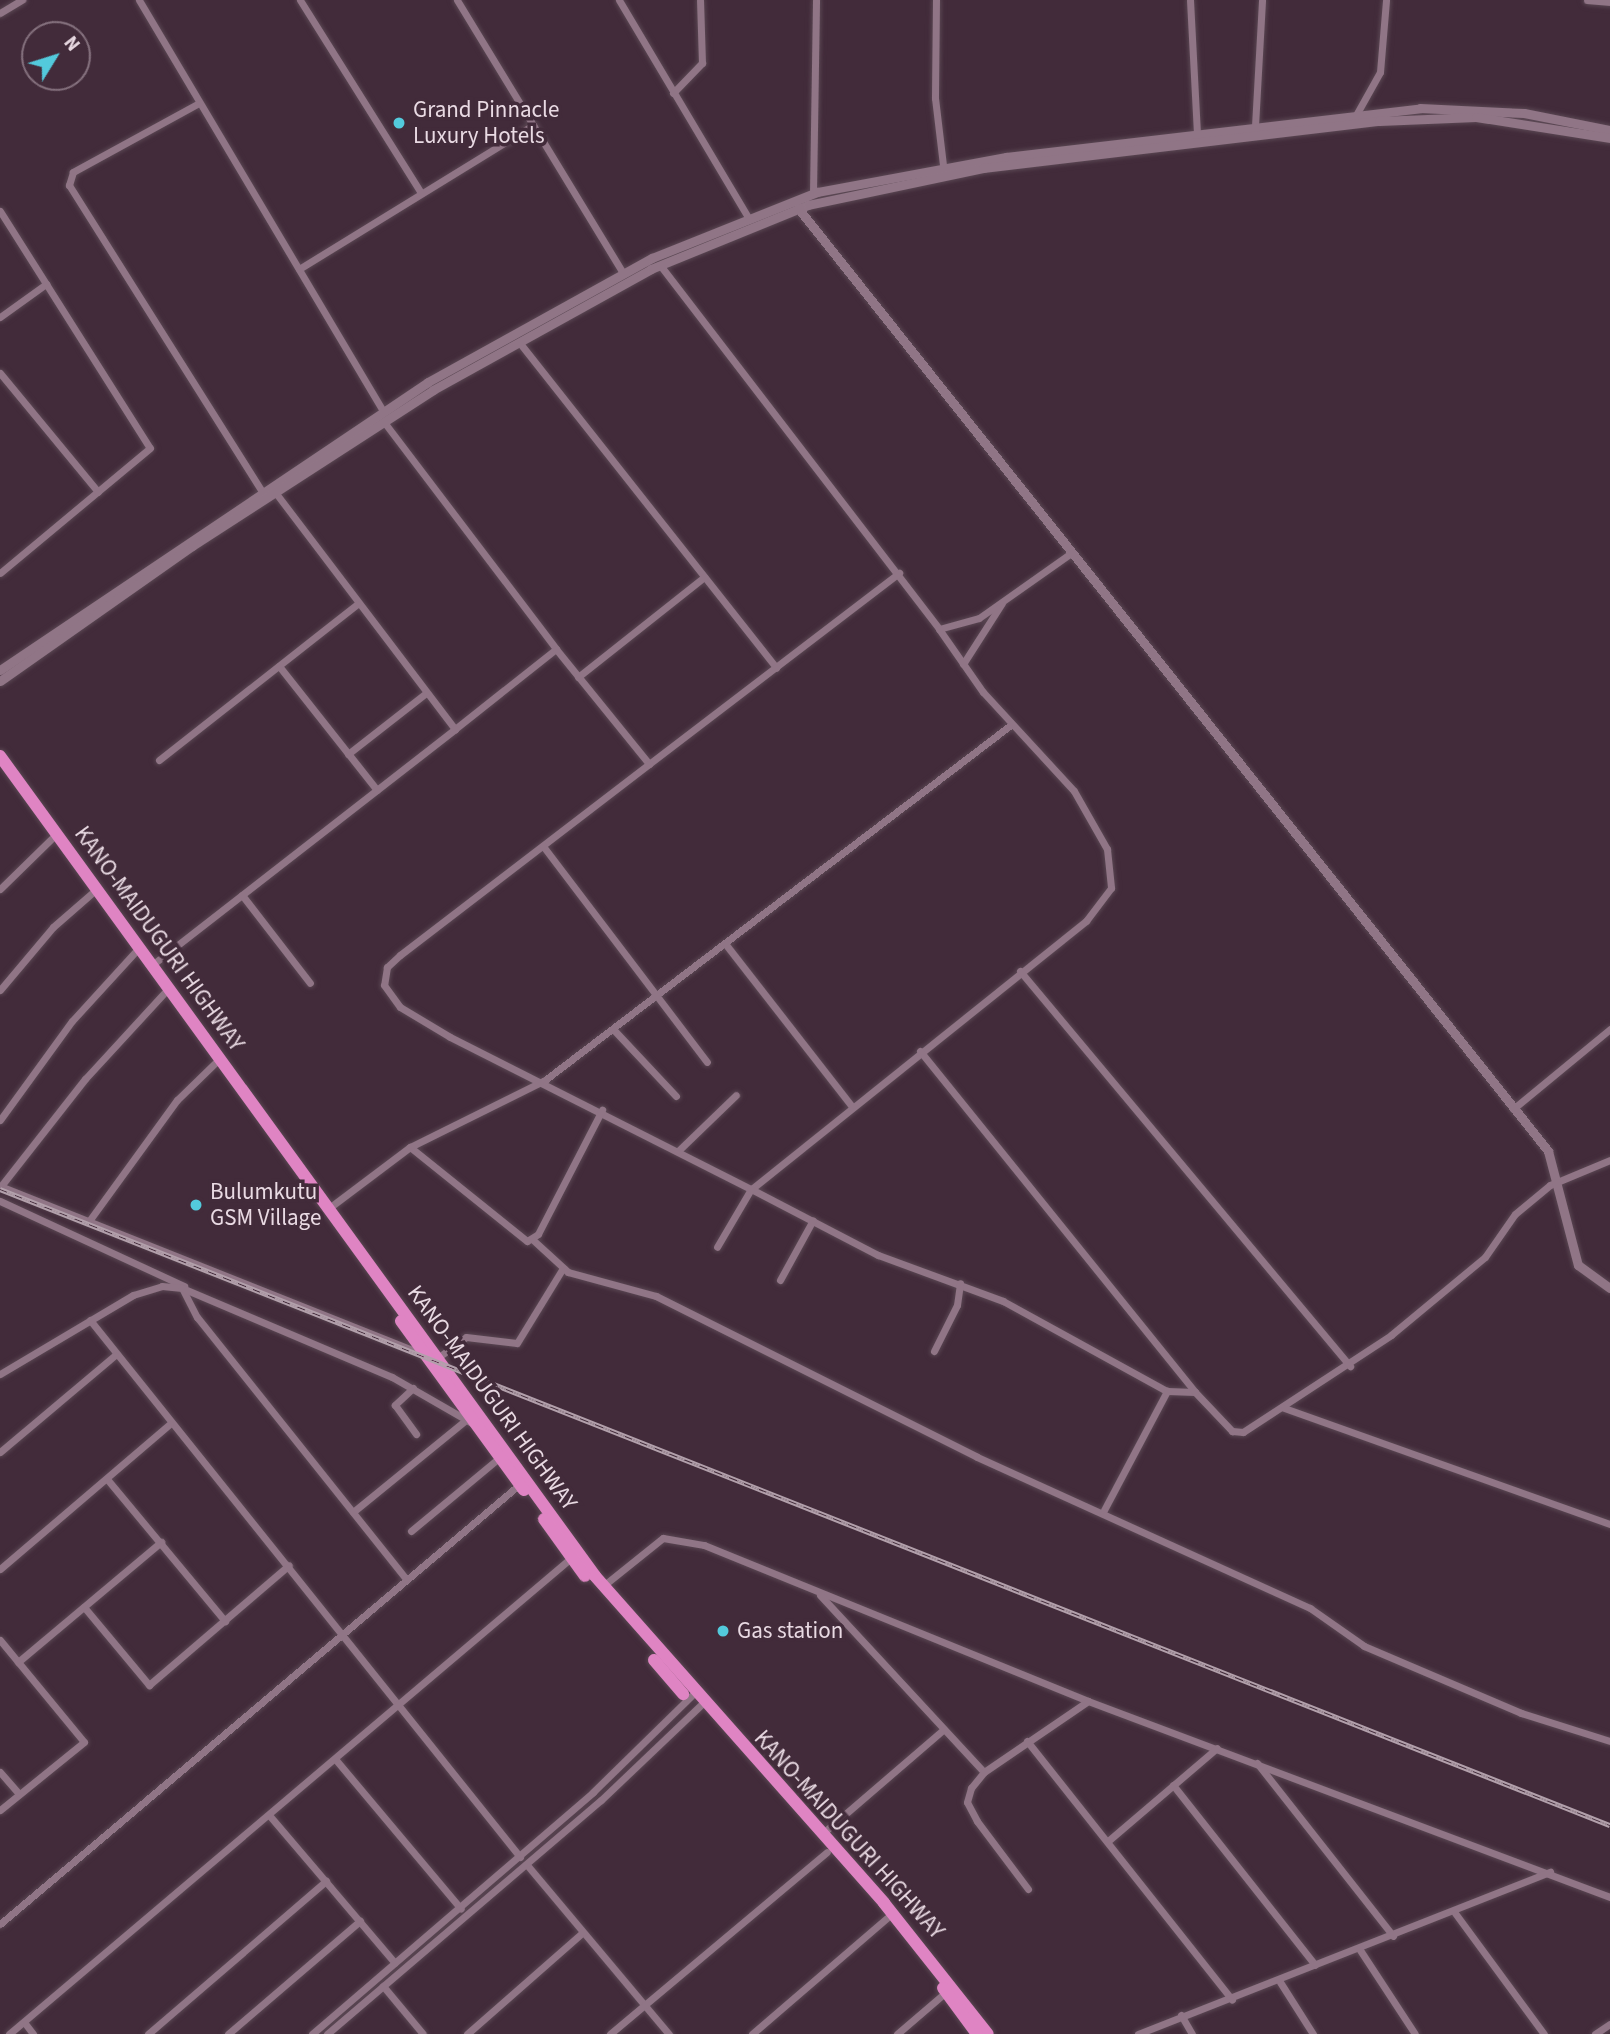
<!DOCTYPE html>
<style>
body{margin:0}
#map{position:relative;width:1610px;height:2034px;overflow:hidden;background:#422b3a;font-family:"Source Sans 3",sans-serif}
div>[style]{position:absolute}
.roads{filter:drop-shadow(0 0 2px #5a4753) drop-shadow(0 0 2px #5a4753)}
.minor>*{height:7px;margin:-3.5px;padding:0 3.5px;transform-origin:3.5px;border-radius:3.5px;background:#907586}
.tertiary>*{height:9px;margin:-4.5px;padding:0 4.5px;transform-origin:4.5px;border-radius:4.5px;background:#907586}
.trunk>*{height:12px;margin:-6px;padding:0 6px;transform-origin:6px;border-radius:6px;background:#df84c3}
.rail>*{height:5px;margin-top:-2.5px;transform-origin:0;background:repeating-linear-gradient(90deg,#422b3a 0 8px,#b2a0ab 0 16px);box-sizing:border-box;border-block:2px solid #b2a0ab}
.dots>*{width:19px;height:19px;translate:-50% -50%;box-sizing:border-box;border:4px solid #422b3a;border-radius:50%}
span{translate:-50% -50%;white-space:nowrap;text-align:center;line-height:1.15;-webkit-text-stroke:7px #422b3a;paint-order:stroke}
.poi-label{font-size:23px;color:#e9dae3}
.left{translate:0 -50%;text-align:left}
.street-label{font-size:23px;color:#e9dae3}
.north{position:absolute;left:21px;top:21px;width:70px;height:70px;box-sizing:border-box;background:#422b3a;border:2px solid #85717e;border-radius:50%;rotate:52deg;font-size:19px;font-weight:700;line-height:28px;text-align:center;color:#e9dae3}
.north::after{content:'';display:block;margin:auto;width:24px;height:32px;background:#53cadc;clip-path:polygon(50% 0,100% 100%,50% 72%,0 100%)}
</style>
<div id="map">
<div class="roads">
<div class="minor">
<i style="left:139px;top:0;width:478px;rotate:59.3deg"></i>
<i style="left:300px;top:0;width:226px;rotate:57.9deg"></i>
<i style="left:457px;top:0;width:320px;rotate:58.7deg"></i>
<i style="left:619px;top:0;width:251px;rotate:59.3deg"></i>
<i style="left:936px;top:0;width:98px;rotate:90.6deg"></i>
<i style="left:935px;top:98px;width:77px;rotate:83.2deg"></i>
<i style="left:1190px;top:0;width:133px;rotate:87deg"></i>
<i style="left:1587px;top:0;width:23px;rotate:5deg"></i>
<i style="left:0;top:13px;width:26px;rotate:-31deg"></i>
<i style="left:673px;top:93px;width:42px;rotate:-46deg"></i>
<i style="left:702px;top:63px;width:63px;rotate:-91.8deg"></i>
<i style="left:199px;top:103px;width:144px;rotate:151.3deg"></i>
<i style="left:73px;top:172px;width:14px;rotate:107deg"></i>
<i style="left:69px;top:185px;width:360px;rotate:57.8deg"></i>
<i style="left:1356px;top:115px;width:49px;rotate:-60.8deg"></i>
<i style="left:1380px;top:72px;width:72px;rotate:-85.2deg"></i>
<i style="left:1255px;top:126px;width:126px;rotate:-86.8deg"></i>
<i style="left:813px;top:193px;width:193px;rotate:-89.1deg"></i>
<i style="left:0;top:211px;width:280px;rotate:57.7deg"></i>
<i style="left:150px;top:448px;width:195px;rotate:140.2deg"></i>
<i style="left:660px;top:265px;width:459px;rotate:52.5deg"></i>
<i style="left:939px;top:629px;width:41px;rotate:-15.4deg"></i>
<i style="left:979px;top:618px;width:113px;rotate:-35.2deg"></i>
<i style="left:299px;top:269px;width:275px;rotate:-31.6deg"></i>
<i style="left:0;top:317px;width:57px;rotate:-35.7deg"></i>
<i style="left:519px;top:342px;width:415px;rotate:51.7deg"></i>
<i style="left:0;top:373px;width:154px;rotate:50.5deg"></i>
<i style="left:384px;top:422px;width:285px;rotate:52.8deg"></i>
<i style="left:275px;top:492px;width:298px;rotate:52.8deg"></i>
<i style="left:455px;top:729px;width:129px;rotate:-38.4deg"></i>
<i style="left:556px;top:649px;width:148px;rotate:51deg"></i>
<i style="left:649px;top:764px;width:315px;rotate:-37.4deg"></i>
<i style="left:939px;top:629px;width:77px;rotate:55.1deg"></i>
<i style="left:983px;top:692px;width:134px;rotate:47.4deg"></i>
<i style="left:1074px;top:791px;width:67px;rotate:60.4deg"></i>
<i style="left:1107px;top:849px;width:39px;rotate:84deg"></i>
<i style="left:1111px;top:888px;width:41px;rotate:127.1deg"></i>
<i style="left:1086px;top:921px;width:429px;rotate:141.3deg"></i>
<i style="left:751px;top:1189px;width:143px;rotate:27.5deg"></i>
<i style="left:878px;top:1255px;width:133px;rotate:20.2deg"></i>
<i style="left:1003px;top:1301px;width:187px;rotate:28.8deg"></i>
<i style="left:1167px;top:1391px;width:28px;rotate:2deg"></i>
<i style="left:1195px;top:1392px;width:54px;rotate:46.5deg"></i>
<i style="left:1232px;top:1431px;width:11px;rotate:5deg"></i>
<i style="left:1243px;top:1432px;width:177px;rotate:-33.2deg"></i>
<i style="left:1391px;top:1335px;width:122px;rotate:-39.7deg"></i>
<i style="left:1485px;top:1257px;width:52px;rotate:-55.1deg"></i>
<i style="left:1515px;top:1214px;width:45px;rotate:-39.6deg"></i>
<i style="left:1550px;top:1185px;width:65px;rotate:-22.6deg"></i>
<i style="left:963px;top:664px;width:72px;rotate:-57.4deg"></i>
<i style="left:279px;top:666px;width:158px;rotate:51.7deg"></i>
<i style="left:578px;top:677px;width:161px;rotate:-38.4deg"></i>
<i style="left:348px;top:754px;width:99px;rotate:-38deg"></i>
<i style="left:159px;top:760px;width:252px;rotate:-38.2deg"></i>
<i style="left:649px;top:764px;width:314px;rotate:142.5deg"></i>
<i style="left:400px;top:955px;width:18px;rotate:137deg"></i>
<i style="left:387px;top:967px;width:18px;rotate:99deg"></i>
<i style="left:384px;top:985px;width:27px;rotate:54deg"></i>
<i style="left:400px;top:1007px;width:58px;rotate:31deg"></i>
<i style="left:450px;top:1037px;width:337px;rotate:26.8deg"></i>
<i style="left:751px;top:1189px;width:67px;rotate:120.4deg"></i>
<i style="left:543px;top:846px;width:271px;rotate:52.8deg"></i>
<i style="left:0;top:889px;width:73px;rotate:-44.4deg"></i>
<i style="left:242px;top:895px;width:111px;rotate:52.3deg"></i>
<i style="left:727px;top:946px;width:202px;rotate:52.1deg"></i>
<i style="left:152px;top:965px;width:384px;rotate:-37.9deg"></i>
<i style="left:1020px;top:971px;width:515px;rotate:50.12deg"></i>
<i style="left:0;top:990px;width:82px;rotate:-49.9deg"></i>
<i style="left:53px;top:927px;width:52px;rotate:-41.1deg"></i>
<i style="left:613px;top:1029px;width:92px;rotate:46.8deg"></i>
<i style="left:920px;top:1051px;width:438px;rotate:51.1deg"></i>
<i style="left:1513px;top:1109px;width:126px;rotate:-39.5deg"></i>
<i style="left:0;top:1120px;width:122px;rotate:-54deg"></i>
<i style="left:72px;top:1021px;width:93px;rotate:-47.6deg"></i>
<i style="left:410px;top:1147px;width:150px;rotate:38.8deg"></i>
<i style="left:527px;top:1241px;width:13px;rotate:-32deg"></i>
<i style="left:538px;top:1234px;width:140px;rotate:-62.7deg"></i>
<i style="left:679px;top:1150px;width:79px;rotate:-44deg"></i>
<i style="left:0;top:1186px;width:454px;rotate:21.7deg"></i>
<i style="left:1px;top:1186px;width:136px;rotate:-51.9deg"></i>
<i style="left:85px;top:1079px;width:117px;rotate:-47.4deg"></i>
<i style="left:0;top:1201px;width:203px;rotate:24.8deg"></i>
<i style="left:329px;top:1208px;width:101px;rotate:-37deg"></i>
<i style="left:410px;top:1147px;width:151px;rotate:-26.4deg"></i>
<i style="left:545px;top:1080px;width:587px;rotate:-37.32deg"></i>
<i style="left:89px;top:1221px;width:150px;rotate:-54deg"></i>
<i style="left:177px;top:1100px;width:53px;rotate:-44.2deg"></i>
<i style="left:532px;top:1239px;width:49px;rotate:42.5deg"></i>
<i style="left:568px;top:1272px;width:91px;rotate:15.3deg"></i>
<i style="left:656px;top:1296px;width:359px;rotate:26.6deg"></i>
<i style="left:977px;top:1457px;width:366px;rotate:24.4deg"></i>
<i style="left:1310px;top:1608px;width:66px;rotate:35.1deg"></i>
<i style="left:1364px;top:1646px;width:171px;rotate:23.1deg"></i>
<i style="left:1521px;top:1713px;width:93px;rotate:17.5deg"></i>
<i style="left:780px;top:1280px;width:68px;rotate:-61.2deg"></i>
<i style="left:182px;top:1288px;width:33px;rotate:63deg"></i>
<i style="left:197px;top:1317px;width:335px;rotate:51.4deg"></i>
<i style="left:90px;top:1320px;width:688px;rotate:51.31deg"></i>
<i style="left:934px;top:1351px;width:51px;rotate:-63.4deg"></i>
<i style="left:957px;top:1305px;width:22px;rotate:-82deg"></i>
<i style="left:436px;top:1359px;width:37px;rotate:-36deg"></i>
<i style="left:466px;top:1337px;width:51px;rotate:6.7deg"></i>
<i style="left:517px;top:1343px;width:88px;rotate:-58.5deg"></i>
<i style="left:0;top:1374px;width:155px;rotate:-30.7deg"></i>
<i style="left:133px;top:1295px;width:30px;rotate:-17deg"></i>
<i style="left:162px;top:1286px;width:20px;rotate:6deg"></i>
<i style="left:182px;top:1288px;width:228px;rotate:23deg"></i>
<i style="left:392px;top:1377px;width:92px;rotate:29.9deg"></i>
<i style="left:413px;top:1388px;width:25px;rotate:137deg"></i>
<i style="left:395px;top:1405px;width:36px;rotate:54deg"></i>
<i style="left:1284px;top:1408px;width:346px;rotate:19.6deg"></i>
<i style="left:0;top:1452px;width:150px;rotate:-40.1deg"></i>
<i style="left:107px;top:1479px;width:185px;rotate:50.3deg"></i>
<i style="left:1104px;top:1510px;width:135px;rotate:-62.1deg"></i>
<i style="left:353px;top:1512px;width:146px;rotate:-39.2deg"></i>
<i style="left:411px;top:1531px;width:114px;rotate:-39.7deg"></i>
<i style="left:0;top:1569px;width:223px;rotate:-40.5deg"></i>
<i style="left:603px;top:1586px;width:77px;rotate:-38.7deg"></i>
<i style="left:663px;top:1538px;width:42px;rotate:9.7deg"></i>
<i style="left:704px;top:1545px;width:414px;rotate:22.1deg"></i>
<i style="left:1088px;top:1701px;width:558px;rotate:20.58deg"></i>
<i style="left:820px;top:1595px;width:241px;rotate:47.2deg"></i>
<i style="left:84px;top:1607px;width:102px;rotate:50.2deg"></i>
<i style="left:149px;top:1685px;width:184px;rotate:-40.6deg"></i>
<i style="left:0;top:1640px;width:132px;rotate:50.5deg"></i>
<i style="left:84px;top:1742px;width:108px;rotate:141deg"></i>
<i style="left:18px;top:1662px;width:187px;rotate:-40deg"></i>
<i style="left:1027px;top:1741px;width:330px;rotate:51.6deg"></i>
<i style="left:336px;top:1760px;width:194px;rotate:50deg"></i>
<i style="left:1257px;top:1763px;width:220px;rotate:51.8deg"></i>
<i style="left:0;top:1772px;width:29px;rotate:49deg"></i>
<i style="left:1173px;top:1785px;width:229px;rotate:51.7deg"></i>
<i style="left:269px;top:1815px;width:194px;rotate:49.6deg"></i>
<i style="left:822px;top:1834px;width:160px;rotate:-40.7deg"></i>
<i style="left:1108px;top:1841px;width:143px;rotate:-40.5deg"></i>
<i style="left:527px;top:1865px;width:221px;rotate:50deg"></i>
<i style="left:1028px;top:1889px;width:85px;rotate:-126.9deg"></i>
<i style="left:977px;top:1821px;width:21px;rotate:-118deg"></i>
<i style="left:967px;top:1802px;width:15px;rotate:-74deg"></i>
<i style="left:971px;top:1788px;width:21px;rotate:-51deg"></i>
<i style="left:984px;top:1772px;width:126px;rotate:-34.3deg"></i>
<i style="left:1455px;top:1913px;width:150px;rotate:53.7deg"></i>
<i style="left:0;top:1924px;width:681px;rotate:-40.24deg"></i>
<i style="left:1360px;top:1950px;width:100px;rotate:56.8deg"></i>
<i style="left:1280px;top:1982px;width:62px;rotate:57.6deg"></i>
<i style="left:383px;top:1986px;width:62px;rotate:50.2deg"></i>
<i style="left:1181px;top:2015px;width:22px;rotate:60deg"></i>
<i style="left:24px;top:2022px;width:15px;rotate:53deg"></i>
<i style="left:9px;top:2034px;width:738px;rotate:-40.27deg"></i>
<i style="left:148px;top:2034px;width:235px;rotate:-40.7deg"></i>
<i style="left:228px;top:2034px;width:174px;rotate:-40.6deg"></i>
<i style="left:312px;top:2034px;width:371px;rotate:-40.7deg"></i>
<i style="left:593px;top:1792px;width:141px;rotate:-44.4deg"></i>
<i style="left:327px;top:2034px;width:360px;rotate:-40.5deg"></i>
<i style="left:601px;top:1800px;width:141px;rotate:-43.6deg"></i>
<i style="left:467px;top:2034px;width:154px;rotate:-41.3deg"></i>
<i style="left:610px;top:2034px;width:283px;rotate:-40deg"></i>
<i style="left:752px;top:2034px;width:178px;rotate:-40.7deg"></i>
<i style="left:897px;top:2034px;width:65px;rotate:-40.6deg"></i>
<i style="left:1138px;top:2034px;width:443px;rotate:-21.5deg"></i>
<i style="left:1595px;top:2034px;width:18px;rotate:-34deg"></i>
</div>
<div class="tertiary">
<i style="left:798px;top:208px;width:1205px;rotate:51.5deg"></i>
<i style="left:1548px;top:1151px;width:118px;rotate:75.3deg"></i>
<i style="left:1578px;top:1265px;width:39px;rotate:36deg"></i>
<i style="left:0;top:670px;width:516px;rotate:-33.94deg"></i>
<i style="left:428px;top:382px;width:256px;rotate:-29deg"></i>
<i style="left:652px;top:258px;width:178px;rotate:-21.8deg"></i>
<i style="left:817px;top:192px;width:192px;rotate:-10.5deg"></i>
<i style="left:1006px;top:157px;width:417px;rotate:-6.7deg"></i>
<i style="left:1420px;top:108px;width:104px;rotate:2.8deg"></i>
<i style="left:1524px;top:113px;width:88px;rotate:11.2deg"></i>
<i style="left:0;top:681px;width:235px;rotate:-35.1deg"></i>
<i style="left:192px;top:546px;width:287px;rotate:-32.9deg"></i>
<i style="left:433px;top:390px;width:249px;rotate:-29deg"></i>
<i style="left:651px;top:269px;width:170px;rotate:-22.2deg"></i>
<i style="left:808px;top:205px;width:179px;rotate:-11.9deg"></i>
<i style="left:983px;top:168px;width:399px;rotate:-6.8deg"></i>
<i style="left:1379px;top:121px;width:97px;rotate:-2.4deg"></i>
<i style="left:1476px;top:117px;width:136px;rotate:8.9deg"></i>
</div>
<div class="trunk">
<i style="left:0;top:756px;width:1013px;rotate:54.03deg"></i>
<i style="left:595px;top:1576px;width:436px;rotate:48.5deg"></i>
<i style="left:884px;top:1903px;width:167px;rotate:51.6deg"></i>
<i style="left:401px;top:1321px;width:209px;rotate:54deg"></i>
<i style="left:544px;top:1519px;width:70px;rotate:54.3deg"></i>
<i style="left:654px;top:1660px;width:45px;rotate:49.5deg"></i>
<i style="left:943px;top:1988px;width:57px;rotate:53.5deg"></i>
</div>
</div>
<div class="rail">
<i style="left:0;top:1189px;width:1731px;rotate:21.56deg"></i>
</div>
<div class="dots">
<i style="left:399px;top:123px;background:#53cadc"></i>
<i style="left:196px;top:1205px;background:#53cadc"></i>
<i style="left:723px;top:1631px;background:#53cadc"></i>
</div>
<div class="poi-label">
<span class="left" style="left:413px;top:123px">Grand Pinnacle<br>Luxury Hotels</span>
<span class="left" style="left:210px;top:1205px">Bulumkutu<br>GSM Village</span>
<span class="left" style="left:737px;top:1631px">Gas station</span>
</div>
<div class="street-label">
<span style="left:159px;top:939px;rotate:54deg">KANO-MAIDUGURI HIGHWAY</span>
<span style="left:492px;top:1398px;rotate:54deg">KANO-MAIDUGURI HIGHWAY</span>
<span style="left:849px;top:1835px;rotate:48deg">KANO-MAIDUGURI HIGHWAY</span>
</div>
<div class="north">N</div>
</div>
